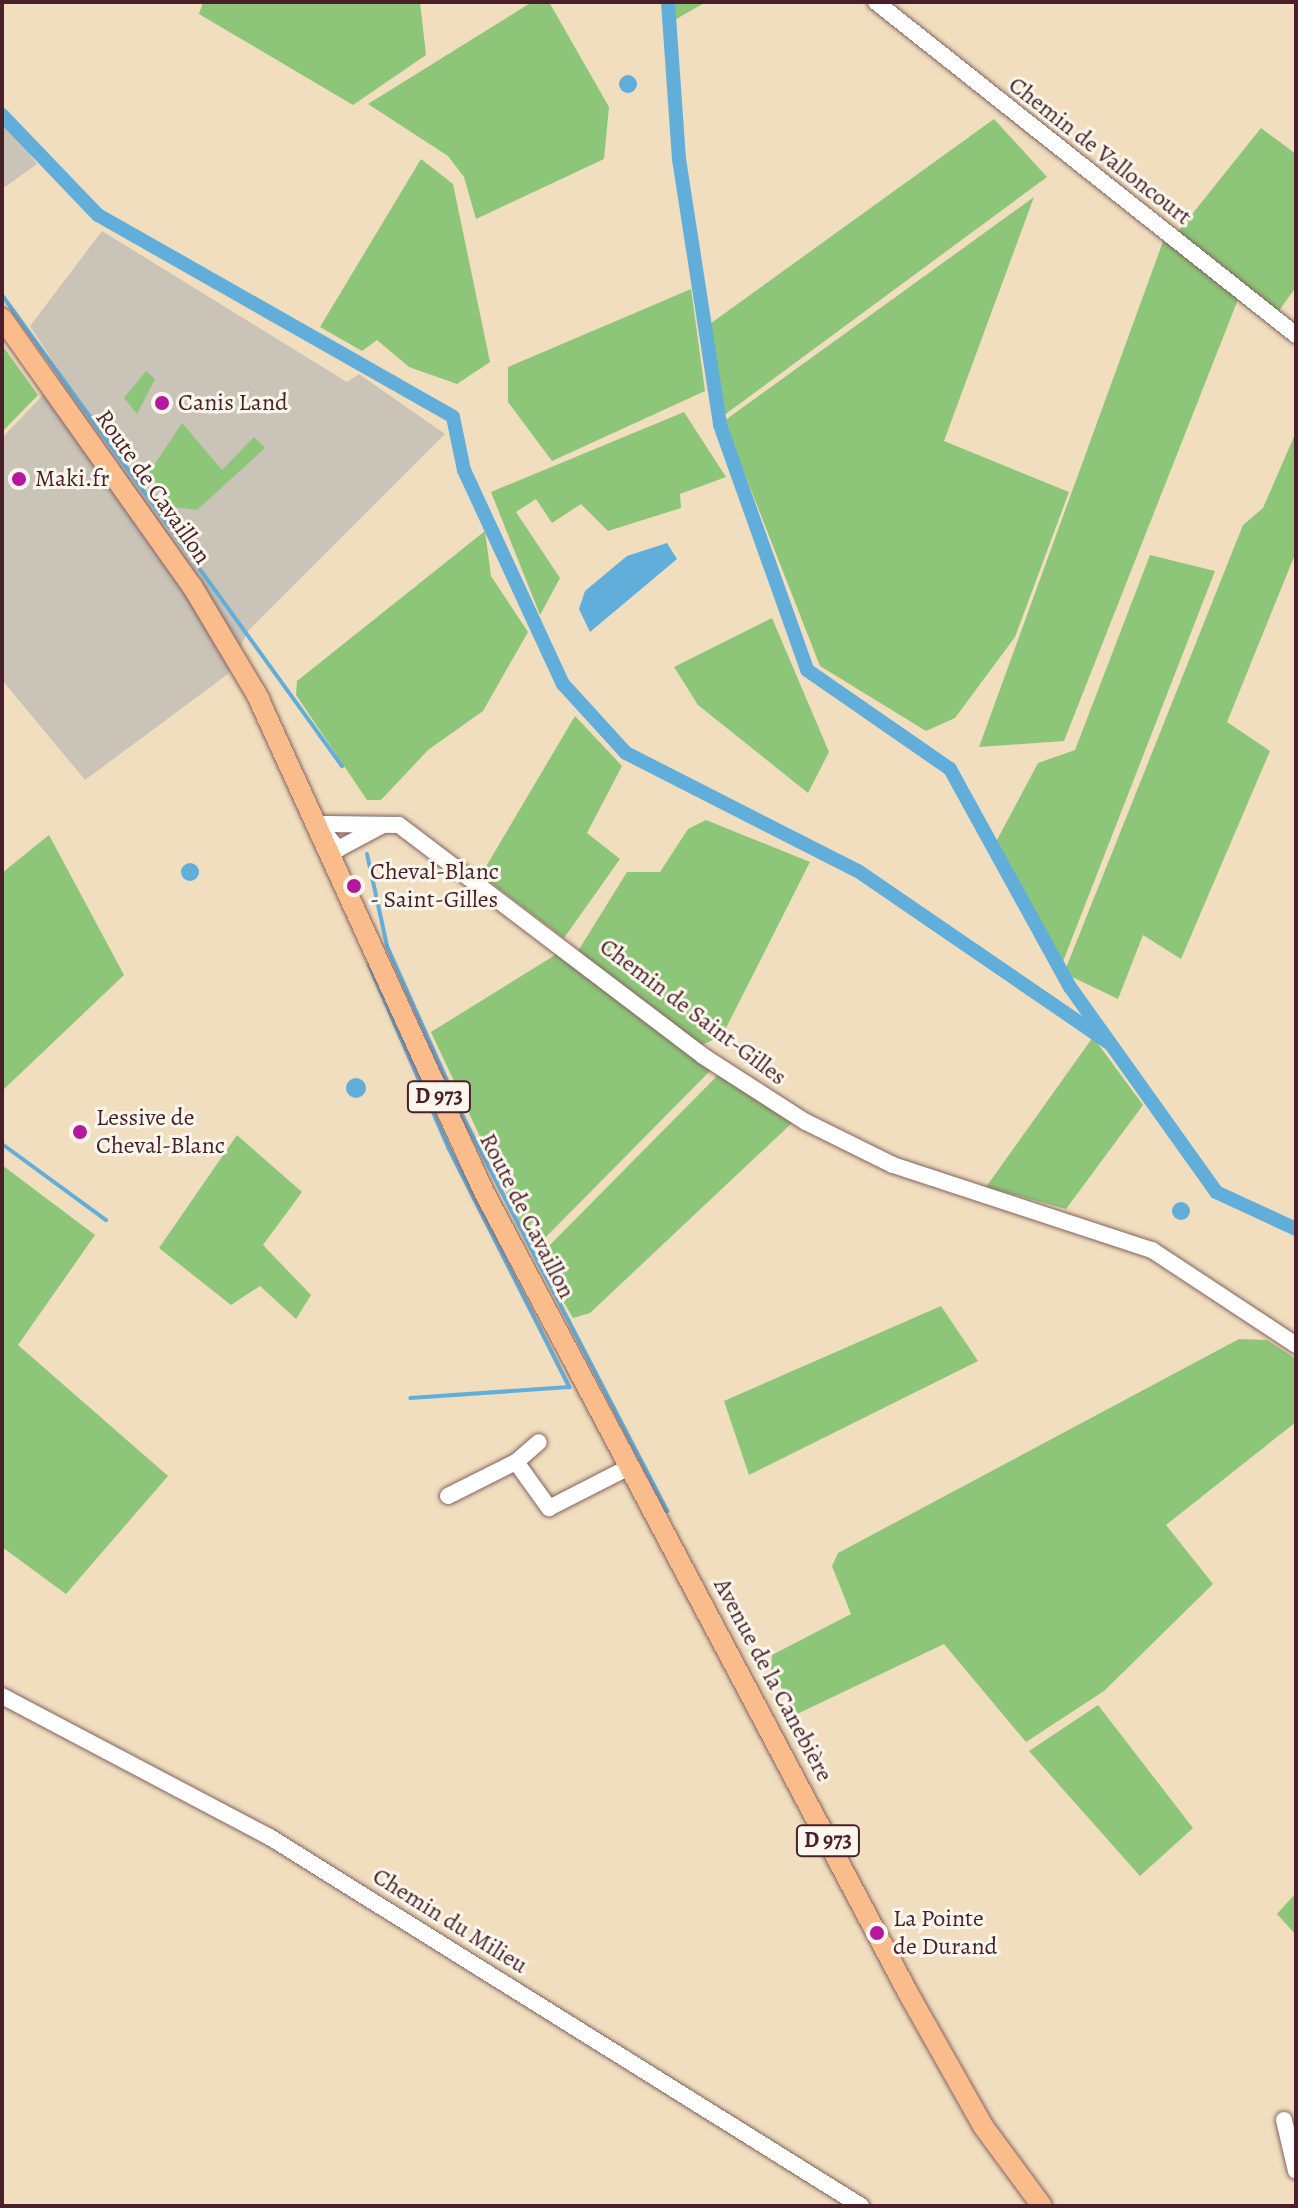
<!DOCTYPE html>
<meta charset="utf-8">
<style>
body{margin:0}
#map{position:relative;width:1298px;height:2208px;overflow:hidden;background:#f0debf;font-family:Alegreya,serif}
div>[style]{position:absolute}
.industrial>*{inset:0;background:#c9c3b8}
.green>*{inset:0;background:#8dc679}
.water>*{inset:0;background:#62aedb}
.round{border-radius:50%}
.stream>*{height:4px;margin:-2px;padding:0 2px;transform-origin:2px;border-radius:2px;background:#62aedb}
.canal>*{height:14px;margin:-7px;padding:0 7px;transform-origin:7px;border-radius:7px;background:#62aedb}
.roads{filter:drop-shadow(0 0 2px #84625f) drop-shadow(0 0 2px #84625f)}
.minor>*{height:16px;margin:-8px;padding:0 8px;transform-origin:8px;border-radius:8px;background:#fff}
.major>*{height:20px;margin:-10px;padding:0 10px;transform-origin:10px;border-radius:10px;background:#fabc8b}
.dots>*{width:22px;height:22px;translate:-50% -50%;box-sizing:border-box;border:4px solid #fbf7ec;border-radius:50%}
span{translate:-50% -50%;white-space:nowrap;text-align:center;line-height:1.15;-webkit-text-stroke:6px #fbf7ec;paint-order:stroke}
.shield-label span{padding:2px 6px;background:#fbf7ec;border:2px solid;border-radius:6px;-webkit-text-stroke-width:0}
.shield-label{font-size:22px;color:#4a1f2b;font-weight:700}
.street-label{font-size:24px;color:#4a1f2b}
.poi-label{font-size:24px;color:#4a1f2b}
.left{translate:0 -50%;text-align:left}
.frame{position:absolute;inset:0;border:4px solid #4a1f2b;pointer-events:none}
</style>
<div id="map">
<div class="industrial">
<i style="clip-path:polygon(2px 118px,37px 164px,2px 189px)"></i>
<i style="clip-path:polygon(102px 231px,347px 382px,359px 374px,445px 434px,248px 631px,228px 674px,85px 780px,2px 680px,2px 438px,62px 375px,30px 326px)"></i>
</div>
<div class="green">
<i style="clip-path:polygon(203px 2px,420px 2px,426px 55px,353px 105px,199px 14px)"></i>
<i style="clip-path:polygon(532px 2px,549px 2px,609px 107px,604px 159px,476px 219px,464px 177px,448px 156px,368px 104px)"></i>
<i style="clip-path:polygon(671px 2px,706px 2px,671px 22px)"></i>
<i style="clip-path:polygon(994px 119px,1047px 177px,723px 416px,707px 326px)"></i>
<i style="clip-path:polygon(1261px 128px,1296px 154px,1296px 287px,1278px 312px,1177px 233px)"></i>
<i style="clip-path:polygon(421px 159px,453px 184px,490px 362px,457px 384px,409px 367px,377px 340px,362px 351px,320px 327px)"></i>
<i style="clip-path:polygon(1034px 197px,944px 441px,1069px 492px,1015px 637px,955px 718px,926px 731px,820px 666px,724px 421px)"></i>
<i style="clip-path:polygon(1165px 236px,1239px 297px,1064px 741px,979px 747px)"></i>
<i style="clip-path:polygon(691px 289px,705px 391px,552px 461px,508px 402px,508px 367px)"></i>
<i style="clip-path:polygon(2px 345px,38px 395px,2px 432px)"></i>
<i style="clip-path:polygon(146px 371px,155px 379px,137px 414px,124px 398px)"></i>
<i style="clip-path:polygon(684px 412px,726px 477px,680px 494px,681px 508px,608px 531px,581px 504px,552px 523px,536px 499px,516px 512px,560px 578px,540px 615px,491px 492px)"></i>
<i style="clip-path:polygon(182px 423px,222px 470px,254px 437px,265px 448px,197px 510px,175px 507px,149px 473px)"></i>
<i style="clip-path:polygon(1296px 432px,1296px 552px,1227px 722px,1270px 751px,1181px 959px,1143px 935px,1118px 999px,1064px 973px,1243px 525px,1263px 508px)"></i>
<i style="clip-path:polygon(485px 531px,491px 576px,528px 632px,483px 711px,428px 750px,381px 800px,367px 800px,296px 695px,297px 681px)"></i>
<i style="clip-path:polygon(1150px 555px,1215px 571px,1062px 964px,996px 842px,1038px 763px,1075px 750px)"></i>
<i style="clip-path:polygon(772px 618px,829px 752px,808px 793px,698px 705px,674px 667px)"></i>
<i style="clip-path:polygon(575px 716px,622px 766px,587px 833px,620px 859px,564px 938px,481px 875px)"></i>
<i style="clip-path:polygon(706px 820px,810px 862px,722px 1036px,699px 1046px,578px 951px,627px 872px,660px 872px,688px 829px)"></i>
<i style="clip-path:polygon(49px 835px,124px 975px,2px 1091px,2px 873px)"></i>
<i style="clip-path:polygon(560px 952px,712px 1069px,533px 1250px,431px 1032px)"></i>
<i style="clip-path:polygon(1093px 1037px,1143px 1105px,1066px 1209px,986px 1187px)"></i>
<i style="clip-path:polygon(718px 1075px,792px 1123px,590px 1313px,573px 1318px,538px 1257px)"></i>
<i style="clip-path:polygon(237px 1135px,302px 1192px,263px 1245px,311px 1295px,296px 1319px,260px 1286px,231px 1305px,159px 1248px)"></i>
<i style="clip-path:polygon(2px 1165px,95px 1235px,18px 1345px,168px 1476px,66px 1594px,2px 1547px)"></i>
<i style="clip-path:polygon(941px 1306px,978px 1361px,749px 1475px,724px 1401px)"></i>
<i style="clip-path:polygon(1239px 1339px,1267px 1340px,1296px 1359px,1296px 1422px,1166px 1525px,1213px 1584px,1104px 1691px,1026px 1742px,944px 1644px,797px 1714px,771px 1670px,772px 1655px,851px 1614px,832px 1566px,838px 1553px)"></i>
<i style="clip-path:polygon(1098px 1705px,1193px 1828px,1140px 1876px,1029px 1751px)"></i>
<i style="clip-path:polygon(1296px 1893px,1296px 1935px,1277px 1914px)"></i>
</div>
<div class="water">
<i class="round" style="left:619px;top:75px;width:18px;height:18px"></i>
<i style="clip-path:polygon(667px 543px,677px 559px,590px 632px,579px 609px,585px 591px,627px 556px)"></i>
<i class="round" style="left:181px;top:863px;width:18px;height:18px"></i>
<i class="round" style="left:346px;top:1078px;width:20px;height:20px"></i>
<i class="round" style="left:1172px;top:1202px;width:18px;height:18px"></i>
</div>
<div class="stream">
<i style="left:2px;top:295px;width:581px;rotate:54.18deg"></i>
<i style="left:367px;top:854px;width:94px;rotate:77.7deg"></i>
<i style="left:387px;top:946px;width:187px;rotate:66deg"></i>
<i style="left:463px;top:1117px;width:444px;rotate:62.6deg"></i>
<i style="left:369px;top:965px;width:201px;rotate:66.5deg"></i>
<i style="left:449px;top:1149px;width:267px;rotate:63.2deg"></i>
<i style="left:569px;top:1387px;width:159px;rotate:176deg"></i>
<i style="left:2px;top:1144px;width:129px;rotate:36.2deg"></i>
</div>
<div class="canal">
<i style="left:668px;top:2px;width:157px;rotate:86deg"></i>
<i style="left:679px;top:159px;width:269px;rotate:81.2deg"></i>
<i style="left:720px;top:425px;width:260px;rotate:70.4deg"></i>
<i style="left:807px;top:670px;width:174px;rotate:34.7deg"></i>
<i style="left:950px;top:769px;width:249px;rotate:61.2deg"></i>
<i style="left:1070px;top:987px;width:252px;rotate:54.5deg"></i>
<i style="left:1216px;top:1192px;width:88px;rotate:24.8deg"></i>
<i style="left:2px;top:115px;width:139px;rotate:46.2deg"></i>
<i style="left:98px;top:215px;width:408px;rotate:29.6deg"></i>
<i style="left:453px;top:417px;width:54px;rotate:78.3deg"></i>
<i style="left:464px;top:470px;width:236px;rotate:65.2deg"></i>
<i style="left:563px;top:684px;width:93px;rotate:47.6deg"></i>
<i style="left:626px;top:753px;width:260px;rotate:27deg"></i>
<i style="left:858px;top:871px;width:306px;rotate:34.4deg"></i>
</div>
<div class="roads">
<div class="minor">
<i style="left:876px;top:2px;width:536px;rotate:38.41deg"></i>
<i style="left:325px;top:833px;width:21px;rotate:51deg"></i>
<i style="left:338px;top:849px;width:51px;rotate:-28.1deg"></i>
<i style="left:324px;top:842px;width:18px;rotate:-84deg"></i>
<i style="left:326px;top:824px;width:73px;rotate:0.8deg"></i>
<i style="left:399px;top:825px;width:382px;rotate:37.2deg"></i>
<i style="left:703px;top:1056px;width:122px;rotate:32.7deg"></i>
<i style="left:806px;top:1122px;width:97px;rotate:26.3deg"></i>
<i style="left:893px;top:1165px;width:273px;rotate:18.2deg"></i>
<i style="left:1152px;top:1250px;width:173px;rotate:33.4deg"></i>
<i style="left:516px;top:1462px;width:30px;rotate:-41deg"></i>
<i style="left:448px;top:1496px;width:76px;rotate:-26.6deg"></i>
<i style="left:516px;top:1462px;width:57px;rotate:54.3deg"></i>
<i style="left:549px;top:1508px;width:92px;rotate:-27.1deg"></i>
<i style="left:2px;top:1696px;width:301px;rotate:27.8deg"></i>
<i style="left:268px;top:1836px;width:699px;rotate:31.96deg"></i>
<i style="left:1284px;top:2120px;width:52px;rotate:76.8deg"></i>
</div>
<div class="major">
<i style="left:2px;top:318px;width:329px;rotate:54.7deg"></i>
<i style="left:192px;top:586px;width:133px;rotate:59.2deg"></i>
<i style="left:255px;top:691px;width:551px;rotate:65.44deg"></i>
<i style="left:484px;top:1192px;width:904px;rotate:62.1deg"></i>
<i style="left:907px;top:1991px;width:155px;rotate:60.6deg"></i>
<i style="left:983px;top:2126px;width:99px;rotate:53.6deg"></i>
</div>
</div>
<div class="dots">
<i style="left:162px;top:403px;background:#b5179e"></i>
<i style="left:19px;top:479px;background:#b5179e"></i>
<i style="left:354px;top:886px;background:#b5179e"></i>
<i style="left:80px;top:1132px;background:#b5179e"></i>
<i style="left:877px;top:1933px;background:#b5179e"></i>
</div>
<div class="shield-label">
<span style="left:439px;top:1097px">D 973</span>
<span style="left:828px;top:1841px">D 973</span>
</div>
<div class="street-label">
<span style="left:1100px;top:151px;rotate:38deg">Chemin de Valloncourt</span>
<span style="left:153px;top:487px;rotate:55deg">Route de Cavaillon</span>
<span style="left:693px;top:1012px;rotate:37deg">Chemin de Saint-Gilles</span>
<span style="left:527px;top:1216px;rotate:63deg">Route de Cavaillon</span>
<span style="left:773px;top:1680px;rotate:62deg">Avenue de la Canebière</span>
<span style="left:450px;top:1921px;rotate:32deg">Chemin du Milieu</span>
</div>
<div class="poi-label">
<span class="left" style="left:178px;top:403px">Canis Land</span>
<span class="left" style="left:35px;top:479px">Maki.fr</span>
<span class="left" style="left:370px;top:886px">Cheval-Blanc<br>- Saint-Gilles</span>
<span class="left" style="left:96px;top:1132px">Lessive de<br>Cheval-Blanc</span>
<span class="left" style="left:893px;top:1933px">La Pointe<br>de Durand</span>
</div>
<div class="frame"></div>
</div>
